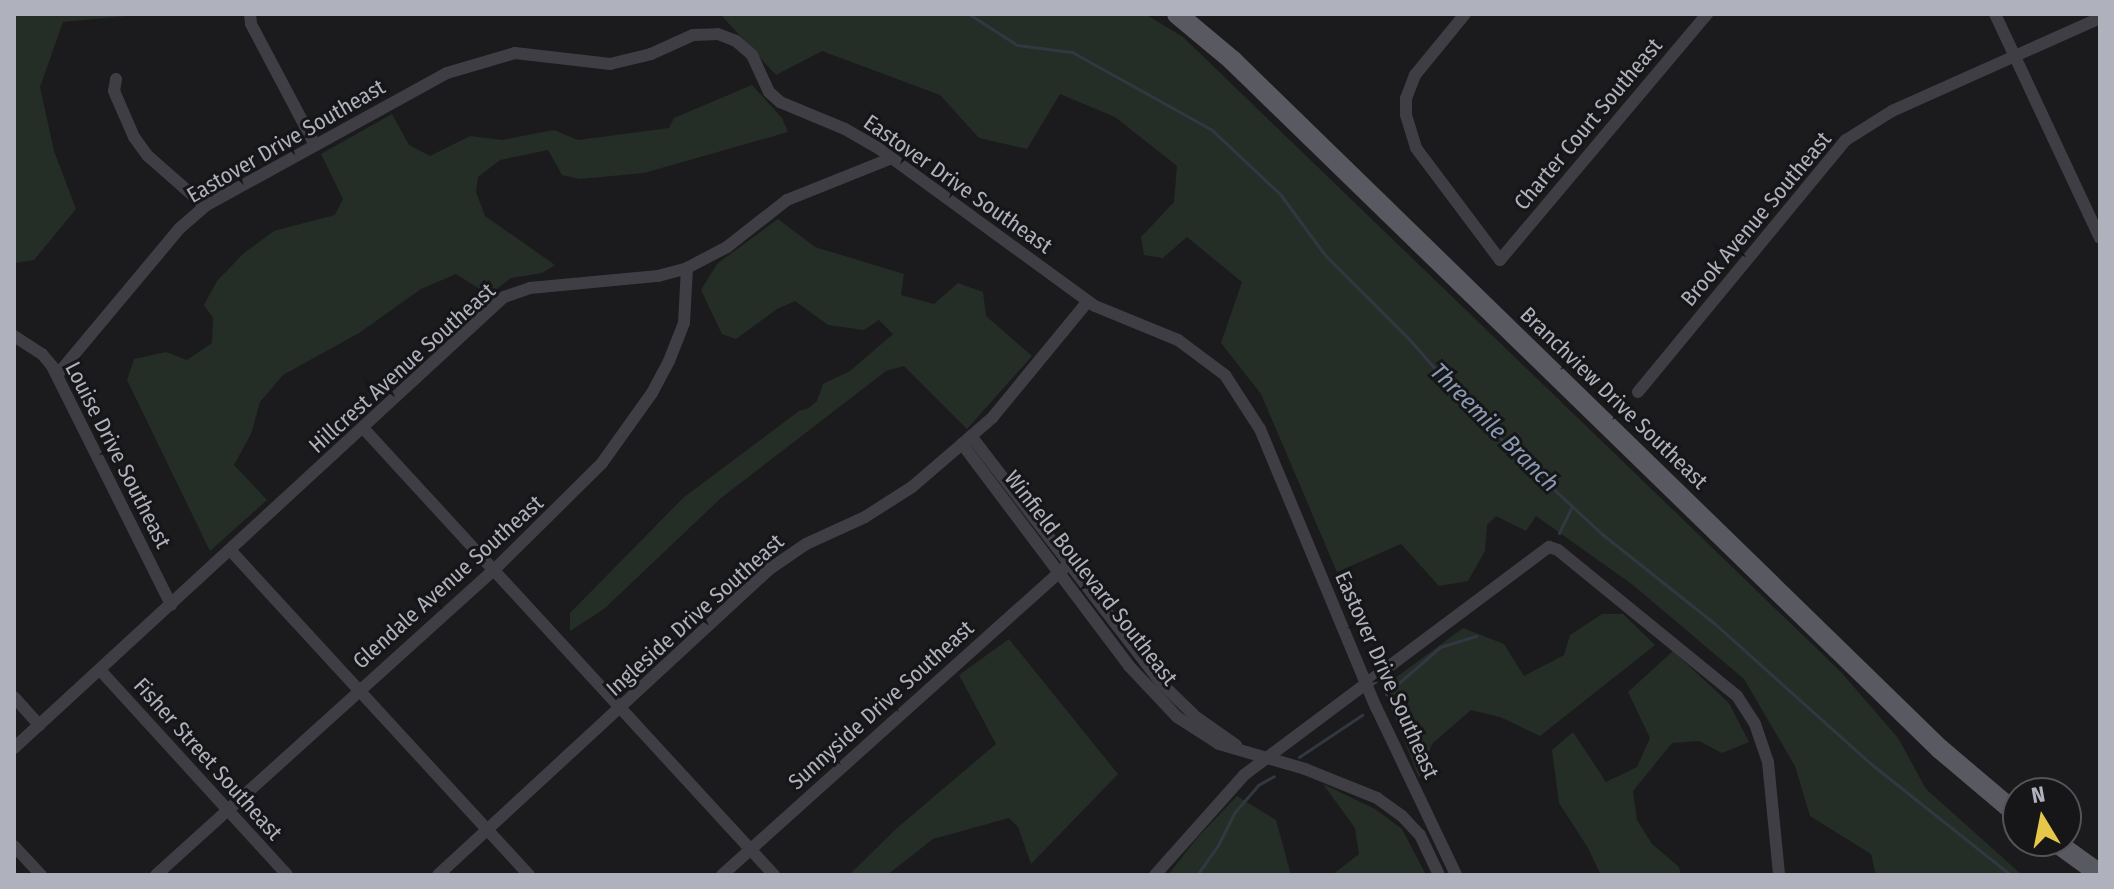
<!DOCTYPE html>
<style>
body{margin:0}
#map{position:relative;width:2114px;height:889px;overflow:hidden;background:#1b1b1d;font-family:"Fira Sans Condensed",sans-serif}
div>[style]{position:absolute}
.green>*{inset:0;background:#252d27}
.stream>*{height:3px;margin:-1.5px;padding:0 1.5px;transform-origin:1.5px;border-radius:1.5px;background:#313841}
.minor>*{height:12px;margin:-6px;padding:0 6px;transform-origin:6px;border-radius:6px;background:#3e3e44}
.primary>*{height:20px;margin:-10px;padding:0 10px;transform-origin:10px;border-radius:10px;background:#585961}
span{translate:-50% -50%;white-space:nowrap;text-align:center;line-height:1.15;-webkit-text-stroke:6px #161618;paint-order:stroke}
.street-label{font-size:22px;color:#afb1bc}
.water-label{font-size:24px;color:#899ab4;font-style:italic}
.frame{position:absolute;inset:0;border:16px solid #afb1bc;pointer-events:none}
.north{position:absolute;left:2002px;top:777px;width:80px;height:80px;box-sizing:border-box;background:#161618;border:2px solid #53545a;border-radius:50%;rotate:350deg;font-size:22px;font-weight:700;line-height:32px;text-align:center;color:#afb1bc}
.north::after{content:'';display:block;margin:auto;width:28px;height:36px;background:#e7c749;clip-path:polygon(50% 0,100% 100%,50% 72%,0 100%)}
</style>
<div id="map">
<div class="green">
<i style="clip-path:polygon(14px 14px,147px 14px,63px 22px,40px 87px,54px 151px,76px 209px,34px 260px,14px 263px)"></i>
<i style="clip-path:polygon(720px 14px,1145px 14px,1183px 37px,1841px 672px,1898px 738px,1926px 789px,2022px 875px,1876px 875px,1871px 854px,1810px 816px,1795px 766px,1744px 679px,1633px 585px,1536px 516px,1526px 531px,1496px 516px,1487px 525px,1485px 551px,1468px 581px,1439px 586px,1401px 544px,1337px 572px,1261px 394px,1221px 343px,1242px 282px,1187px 237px,1163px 258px,1144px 255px,1141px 237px,1174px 202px,1177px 166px,1115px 117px,1060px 94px,1027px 149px,979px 138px,940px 95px,822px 51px,776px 75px)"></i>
<i style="clip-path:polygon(752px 85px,782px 118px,788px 132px,644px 173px,579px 179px,562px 175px,548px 150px,500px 160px,478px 177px,476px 192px,485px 216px,555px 265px,542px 273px,511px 278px,489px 295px,456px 274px,421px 289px,359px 333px,283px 375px,260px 402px,251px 434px,234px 465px,267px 500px,210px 551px,127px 380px,134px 359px,166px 352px,187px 360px,212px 343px,213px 318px,204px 305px,217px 281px,244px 253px,274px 231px,335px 215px,343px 199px,321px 154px,392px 114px,409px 145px,430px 156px,470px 136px,502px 140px,554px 130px,578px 140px,669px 128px,674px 118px)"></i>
<i style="clip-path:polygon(778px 219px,815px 247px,904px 274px,901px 295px,934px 304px,958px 283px,983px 292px,986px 316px,1032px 356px,967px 429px,904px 366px,886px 371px,721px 498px,604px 609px,570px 631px,570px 613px,683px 498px,799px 411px,809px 408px,817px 401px,823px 384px,850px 371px,893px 334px,879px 320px,864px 330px,828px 325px,795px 301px,777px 309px,736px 339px,722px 334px,701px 290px,717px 264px)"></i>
<i style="clip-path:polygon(1602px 614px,1623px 614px,1655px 645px,1540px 736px,1500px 717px,1471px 710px,1432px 744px,1419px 778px,1383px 687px,1463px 628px,1504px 644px,1524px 676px,1564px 655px,1570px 635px)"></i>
<i style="clip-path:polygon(1009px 639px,1118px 774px,1031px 864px,1018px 827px,1009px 818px,933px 839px,887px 875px,849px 875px,897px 828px,996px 744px,959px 675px)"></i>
<i style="clip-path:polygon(1673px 651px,1729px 703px,1749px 742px,1722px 753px,1699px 741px,1672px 743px,1633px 791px,1637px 820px,1652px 844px,1679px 867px,1681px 875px,1601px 875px,1588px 848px,1559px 803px,1552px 750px,1573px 732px,1606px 782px,1637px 767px,1650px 738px,1628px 692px)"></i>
<i style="clip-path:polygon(1323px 784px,1375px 809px,1402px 829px,1426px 875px,1332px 875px,1359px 854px,1355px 828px)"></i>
<i style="clip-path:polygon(1237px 796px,1276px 820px,1291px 875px,1168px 875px,1197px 838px)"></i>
</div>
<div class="stream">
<i style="left:969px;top:14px;width:57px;rotate:32.9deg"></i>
<i style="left:1017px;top:45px;width:55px;rotate:7.3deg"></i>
<i style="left:1072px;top:52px;width:160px;rotate:29.1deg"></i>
<i style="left:1212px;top:130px;width:93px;rotate:43.3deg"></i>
<i style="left:1280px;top:194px;width:76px;rotate:53.6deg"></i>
<i style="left:1325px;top:255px;width:119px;rotate:45deg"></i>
<i style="left:1409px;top:339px;width:98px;rotate:48.7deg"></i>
<i style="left:1474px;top:413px;width:100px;rotate:43.8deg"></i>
<i style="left:1546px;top:482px;width:76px;rotate:42.9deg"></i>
<i style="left:1602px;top:534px;width:143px;rotate:38.5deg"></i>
<i style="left:1714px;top:623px;width:210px;rotate:41.9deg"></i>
<i style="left:1870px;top:763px;width:180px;rotate:38.5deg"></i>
<i style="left:1559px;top:533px;width:30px;rotate:-64deg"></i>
<i style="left:1386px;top:694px;width:72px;rotate:-41deg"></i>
<i style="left:1440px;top:647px;width:38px;rotate:-17deg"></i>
<i style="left:1299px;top:757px;width:76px;rotate:-33.7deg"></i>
<i style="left:1197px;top:875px;width:39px;rotate:-55deg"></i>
<i style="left:1219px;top:843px;width:34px;rotate:-63deg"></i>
<i style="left:1234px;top:813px;width:37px;rotate:-49deg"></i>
<i style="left:1258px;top:785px;width:18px;rotate:-29deg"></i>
</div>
<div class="minor">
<i style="left:250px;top:14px;width:10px;rotate:84deg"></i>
<i style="left:251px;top:24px;width:137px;rotate:62.1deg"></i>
<i style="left:1465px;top:14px;width:79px;rotate:129.3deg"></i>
<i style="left:1415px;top:75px;width:25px;rotate:111deg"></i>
<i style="left:1406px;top:98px;width:17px;rotate:90deg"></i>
<i style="left:1406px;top:115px;width:34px;rotate:73deg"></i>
<i style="left:1416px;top:148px;width:140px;rotate:53.1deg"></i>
<i style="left:1500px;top:260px;width:322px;rotate:-49.9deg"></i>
<i style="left:1995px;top:14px;width:247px;rotate:64.9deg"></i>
<i style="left:116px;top:79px;width:12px;rotate:99deg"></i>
<i style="left:114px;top:91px;width:50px;rotate:66.5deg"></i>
<i style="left:134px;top:137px;width:24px;rotate:54deg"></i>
<i style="left:148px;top:156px;width:76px;rotate:41.3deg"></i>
<i style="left:14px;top:336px;width:33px;rotate:33deg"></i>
<i style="left:42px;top:354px;width:16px;rotate:50deg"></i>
<i style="left:52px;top:366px;width:267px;rotate:63.5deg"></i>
<i style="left:57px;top:375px;width:192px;rotate:-50.1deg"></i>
<i style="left:180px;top:228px;width:33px;rotate:-41deg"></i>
<i style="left:205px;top:206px;width:276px;rotate:-28.8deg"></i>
<i style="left:447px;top:73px;width:71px;rotate:-16.4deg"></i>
<i style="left:515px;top:53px;width:96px;rotate:6.6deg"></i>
<i style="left:610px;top:64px;width:42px;rotate:-13.7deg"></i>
<i style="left:651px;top:54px;width:46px;rotate:-24.3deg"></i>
<i style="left:693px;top:35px;width:25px;rotate:-2deg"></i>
<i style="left:718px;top:34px;width:19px;rotate:21deg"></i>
<i style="left:736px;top:41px;width:21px;rotate:41deg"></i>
<i style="left:752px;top:55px;width:41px;rotate:65.3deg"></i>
<i style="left:769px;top:92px;width:15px;rotate:42deg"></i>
<i style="left:780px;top:102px;width:70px;rotate:22.6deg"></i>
<i style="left:845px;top:129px;width:38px;rotate:30deg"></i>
<i style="left:878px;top:148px;width:268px;rotate:36.1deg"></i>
<i style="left:1095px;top:306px;width:90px;rotate:22.3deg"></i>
<i style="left:1178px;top:340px;width:59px;rotate:36.7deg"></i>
<i style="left:1225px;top:375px;width:64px;rotate:57.1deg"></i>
<i style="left:1260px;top:429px;width:301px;rotate:67.4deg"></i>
<i style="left:1376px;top:707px;width:186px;rotate:64.5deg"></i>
<i style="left:1638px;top:392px;width:327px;rotate:-50.5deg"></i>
<i style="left:1846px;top:140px;width:54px;rotate:-32.2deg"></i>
<i style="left:1892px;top:111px;width:228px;rotate:-24.1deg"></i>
<i style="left:364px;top:429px;width:606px;rotate:47.41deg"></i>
<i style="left:971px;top:436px;width:313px;rotate:52.4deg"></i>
<i style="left:1162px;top:684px;width:47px;rotate:44.1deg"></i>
<i style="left:1196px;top:717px;width:49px;rotate:35deg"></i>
<i style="left:962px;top:444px;width:278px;rotate:53deg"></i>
<i style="left:1129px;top:666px;width:70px;rotate:46.7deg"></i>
<i style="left:1177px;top:717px;width:50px;rotate:32.7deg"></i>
<i style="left:1219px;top:744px;width:90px;rotate:16.2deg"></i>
<i style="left:1305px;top:769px;width:78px;rotate:21.9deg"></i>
<i style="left:1377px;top:798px;width:31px;rotate:36deg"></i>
<i style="left:1402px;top:816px;width:26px;rotate:47deg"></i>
<i style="left:1420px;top:835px;width:44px;rotate:64.6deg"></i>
<i style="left:231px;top:551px;width:440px;rotate:47.4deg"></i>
<i style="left:100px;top:670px;width:277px;rotate:47.6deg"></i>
<i style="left:14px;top:697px;width:38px;rotate:48deg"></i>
<i style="left:14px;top:748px;width:666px;rotate:-42.63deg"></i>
<i style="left:504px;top:297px;width:28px;rotate:-19deg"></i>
<i style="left:530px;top:288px;width:129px;rotate:-5.4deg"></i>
<i style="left:658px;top:276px;width:30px;rotate:-15deg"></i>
<i style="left:687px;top:268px;width:45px;rotate:-27.7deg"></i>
<i style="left:727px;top:247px;width:76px;rotate:-38.1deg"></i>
<i style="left:787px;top:200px;width:113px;rotate:-21.8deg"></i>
<i style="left:14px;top:846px;width:40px;rotate:47deg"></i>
<i style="left:156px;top:875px;width:455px;rotate:-42.1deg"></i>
<i style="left:494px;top:570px;width:152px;rotate:-44.7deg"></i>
<i style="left:602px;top:463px;width:86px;rotate:-54.5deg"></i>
<i style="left:652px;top:393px;width:36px;rotate:-62deg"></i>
<i style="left:669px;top:361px;width:41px;rotate:-68.5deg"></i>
<i style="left:684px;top:323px;width:55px;rotate:-86.9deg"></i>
<i style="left:438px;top:875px;width:453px;rotate:-42.7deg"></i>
<i style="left:771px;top:568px;width:42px;rotate:-34.4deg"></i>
<i style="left:806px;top:544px;width:65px;rotate:-24.6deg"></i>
<i style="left:865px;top:517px;width:56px;rotate:-32.6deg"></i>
<i style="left:912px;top:487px;width:66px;rotate:-40.7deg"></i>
<i style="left:962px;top:444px;width:40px;rotate:-41deg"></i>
<i style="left:992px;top:418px;width:151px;rotate:-50.6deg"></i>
<i style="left:722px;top:875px;width:465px;rotate:-41.9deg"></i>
<i style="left:1155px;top:875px;width:134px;rotate:-48.3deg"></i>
<i style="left:1244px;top:775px;width:381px;rotate:-36.8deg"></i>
<i style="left:1549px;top:547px;width:9px;rotate:18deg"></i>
<i style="left:1558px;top:550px;width:231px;rotate:39.2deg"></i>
<i style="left:1737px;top:696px;width:33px;rotate:57deg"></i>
<i style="left:1755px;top:724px;width:40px;rotate:71.1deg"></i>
<i style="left:1768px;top:762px;width:114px;rotate:84.4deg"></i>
</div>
<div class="primary">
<i style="left:1177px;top:14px;width:72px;rotate:39.9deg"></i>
<i style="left:1232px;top:60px;width:988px;rotate:44.22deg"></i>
<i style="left:1940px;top:749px;width:102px;rotate:40.2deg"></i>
<i style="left:2054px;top:841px;width:57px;rotate:35.7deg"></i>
</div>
<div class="street-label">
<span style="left:1588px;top:124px;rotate:-50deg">Charter Court Southeast</span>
<span style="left:286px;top:141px;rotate:-30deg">Eastover Drive Southeast</span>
<span style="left:958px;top:184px;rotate:35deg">Eastover Drive Southeast</span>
<span style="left:1756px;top:219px;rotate:-50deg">Brook Avenue Southeast</span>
<span style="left:402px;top:368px;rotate:-42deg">Hillcrest Avenue Southeast</span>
<span style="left:1614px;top:398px;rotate:44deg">Branchview Drive Southeast</span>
<span style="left:118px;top:455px;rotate:63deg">Louise Drive Southeast</span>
<span style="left:1091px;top:578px;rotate:52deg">Winfield Boulevard Southeast</span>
<span style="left:448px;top:582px;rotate:-42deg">Glendale Avenue Southeast</span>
<span style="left:695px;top:615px;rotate:-42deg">Ingleside Drive Southeast</span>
<span style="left:1387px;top:675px;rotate:66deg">Eastover Drive Southeast</span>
<span style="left:881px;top:705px;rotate:-42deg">Sunnyside Drive Southeast</span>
<span style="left:208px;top:759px;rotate:48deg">Fisher Street Southeast</span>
</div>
<div class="water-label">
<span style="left:1494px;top:428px;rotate:45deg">Threemile Branch</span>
</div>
<div class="frame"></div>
<div class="north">N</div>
</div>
